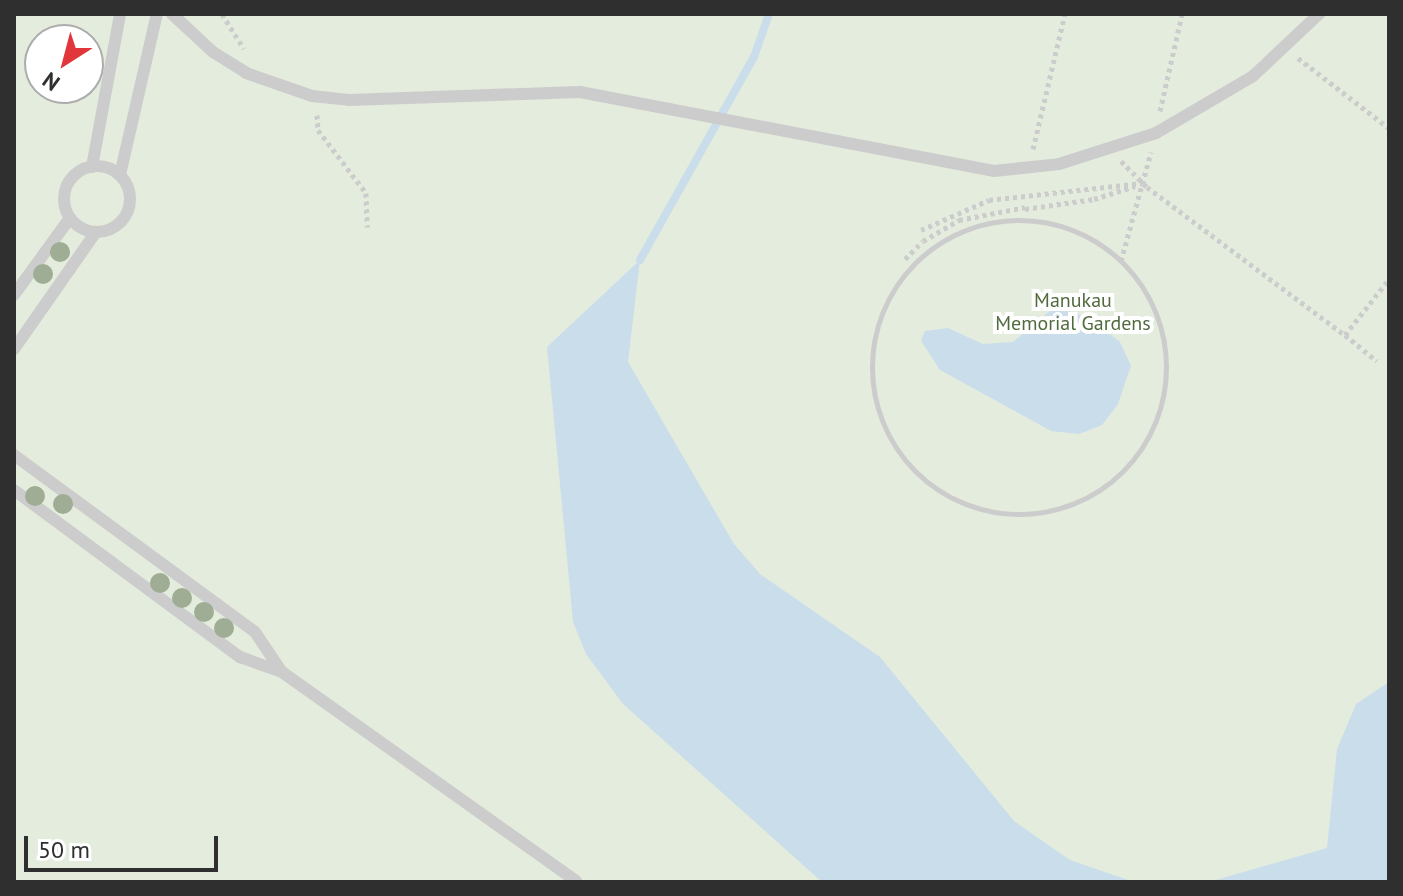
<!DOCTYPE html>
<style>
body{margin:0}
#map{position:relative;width:1403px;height:896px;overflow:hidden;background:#fff;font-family:"PT Sans",sans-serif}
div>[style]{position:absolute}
.green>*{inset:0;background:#e4ecdd}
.water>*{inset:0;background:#caddeb}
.stream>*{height:8px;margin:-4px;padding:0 4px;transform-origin:4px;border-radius:4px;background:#caddeb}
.path>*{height:5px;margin-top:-2.5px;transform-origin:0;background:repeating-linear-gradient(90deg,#ccc 0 4px,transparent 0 8px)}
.path>.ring{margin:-2.5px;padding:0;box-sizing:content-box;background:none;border:5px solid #ccc;border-radius:50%}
.lane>*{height:12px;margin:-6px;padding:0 6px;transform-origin:6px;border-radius:6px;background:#ccc}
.lane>.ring{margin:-6px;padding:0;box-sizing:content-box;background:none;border:12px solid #ccc;border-radius:50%}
.trees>*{width:20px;height:20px;margin:-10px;border-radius:50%;background:#9fad94}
span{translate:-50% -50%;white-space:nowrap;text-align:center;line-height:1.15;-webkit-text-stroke:8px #fff;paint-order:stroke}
.park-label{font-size:20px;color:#506a3d}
.frame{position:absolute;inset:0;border:16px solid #2f2f2f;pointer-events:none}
.north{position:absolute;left:24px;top:24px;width:80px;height:80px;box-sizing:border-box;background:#fff;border:2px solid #acacac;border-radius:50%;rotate:216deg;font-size:22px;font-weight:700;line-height:32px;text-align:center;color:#2f2f2f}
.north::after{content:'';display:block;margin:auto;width:28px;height:36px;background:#e1363c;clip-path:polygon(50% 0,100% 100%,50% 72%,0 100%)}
.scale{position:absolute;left:24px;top:836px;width:194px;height:36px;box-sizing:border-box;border:4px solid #2f2f2f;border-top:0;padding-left:10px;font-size:24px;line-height:28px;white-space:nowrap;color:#2f2f2f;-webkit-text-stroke:6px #fff;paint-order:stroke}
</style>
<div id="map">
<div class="green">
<i style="clip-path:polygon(evenodd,14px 14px,1389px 14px,1389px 882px,14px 882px,14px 14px,40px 40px,88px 40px,88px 88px,40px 88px,40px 40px)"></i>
</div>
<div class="water">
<i style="clip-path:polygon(640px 260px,628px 362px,734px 544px,760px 574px,880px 657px,1014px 821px,1070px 860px,1134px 882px,822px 882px,623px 704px,586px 654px,573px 622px,547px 347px)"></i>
<i style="clip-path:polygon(1051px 310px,1074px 312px,1099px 326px,1120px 342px,1131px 366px,1118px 404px,1102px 425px,1079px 434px,1051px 431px,940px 370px,921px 341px,925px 331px,948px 328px,983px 344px,1013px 342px)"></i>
<i style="clip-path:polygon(1389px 682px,1389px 882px,1209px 882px,1327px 848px,1337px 749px,1356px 704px)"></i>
</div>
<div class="stream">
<i style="left:640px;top:260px;width:233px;rotate:-60.7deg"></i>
<i style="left:754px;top:57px;width:46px;rotate:-70.8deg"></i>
</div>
<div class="path">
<i style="left:222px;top:14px;width:41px;rotate:57.8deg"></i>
<i style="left:1298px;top:58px;width:115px;rotate:37.6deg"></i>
<i style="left:1160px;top:111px;width:99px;rotate:-77.2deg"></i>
<i style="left:317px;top:115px;width:15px;rotate:86deg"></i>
<i style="left:318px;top:130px;width:79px;rotate:52.7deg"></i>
<i style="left:366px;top:193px;width:34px;rotate:88deg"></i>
<i style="left:1033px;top:149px;width:139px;rotate:-76.7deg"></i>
<i style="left:1121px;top:161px;width:37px;rotate:45deg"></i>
<i style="left:1147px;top:187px;width:247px;rotate:36.8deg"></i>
<i style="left:1345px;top:335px;width:71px;rotate:-51.8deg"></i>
<i style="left:1025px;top:209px;width:70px;rotate:-8.2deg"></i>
<i style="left:1094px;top:199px;width:43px;rotate:-17.6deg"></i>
<i class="ring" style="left:872px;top:220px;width:289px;height:289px"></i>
<i style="left:921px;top:230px;width:74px;rotate:-23.8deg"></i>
<i style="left:989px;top:200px;width:154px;rotate:-6.3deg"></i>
<i style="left:905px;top:259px;width:25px;rotate:-45deg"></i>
<i style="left:923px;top:241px;width:42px;rotate:-30.3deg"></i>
<i style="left:959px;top:220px;width:67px;rotate:-11.1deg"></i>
<i style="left:1121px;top:261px;width:113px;rotate:-74.6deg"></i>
<i style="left:1345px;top:335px;width:41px;rotate:39.1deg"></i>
</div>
<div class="lane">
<i style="left:172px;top:14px;width:56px;rotate:42.8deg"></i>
<i style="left:213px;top:52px;width:39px;rotate:32deg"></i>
<i style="left:246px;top:73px;width:70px;rotate:19.2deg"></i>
<i style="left:312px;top:96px;width:37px;rotate:6deg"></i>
<i style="left:349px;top:100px;width:231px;rotate:-2deg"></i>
<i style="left:580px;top:92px;width:421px;rotate:10.8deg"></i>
<i style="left:994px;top:171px;width:65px;rotate:-6.1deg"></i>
<i style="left:1059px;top:164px;width:102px;rotate:-17.7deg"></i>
<i style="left:1156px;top:133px;width:113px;rotate:-30.4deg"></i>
<i style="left:1253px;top:76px;width:91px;rotate:-43.2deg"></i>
<i class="ring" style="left:64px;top:166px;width:54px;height:54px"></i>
<i style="left:92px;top:167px;width:156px;rotate:-79.6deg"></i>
<i style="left:120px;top:175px;width:165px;rotate:-77.1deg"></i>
<i style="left:14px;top:295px;width:95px;rotate:-54deg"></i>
<i style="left:14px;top:349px;width:143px;rotate:-55deg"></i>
<i style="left:14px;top:455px;width:299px;rotate:36.3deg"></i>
<i style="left:255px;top:632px;width:48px;rotate:56deg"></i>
<i style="left:14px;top:490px;width:281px;rotate:36.5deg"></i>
<i style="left:240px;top:657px;width:45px;rotate:19.7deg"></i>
<i style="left:282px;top:672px;width:361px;rotate:35.4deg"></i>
</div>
<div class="trees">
<i style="left:60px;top:252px"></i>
<i style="left:43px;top:274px"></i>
<i style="left:35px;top:496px"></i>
<i style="left:63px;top:504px"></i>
<i style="left:160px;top:583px"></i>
<i style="left:182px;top:598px"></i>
<i style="left:204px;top:612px"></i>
<i style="left:224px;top:628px"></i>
</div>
<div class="park-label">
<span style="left:1073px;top:312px">Manukau<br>Memorial Gardens</span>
</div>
<div class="frame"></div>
<div class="north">N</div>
<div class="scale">50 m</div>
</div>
